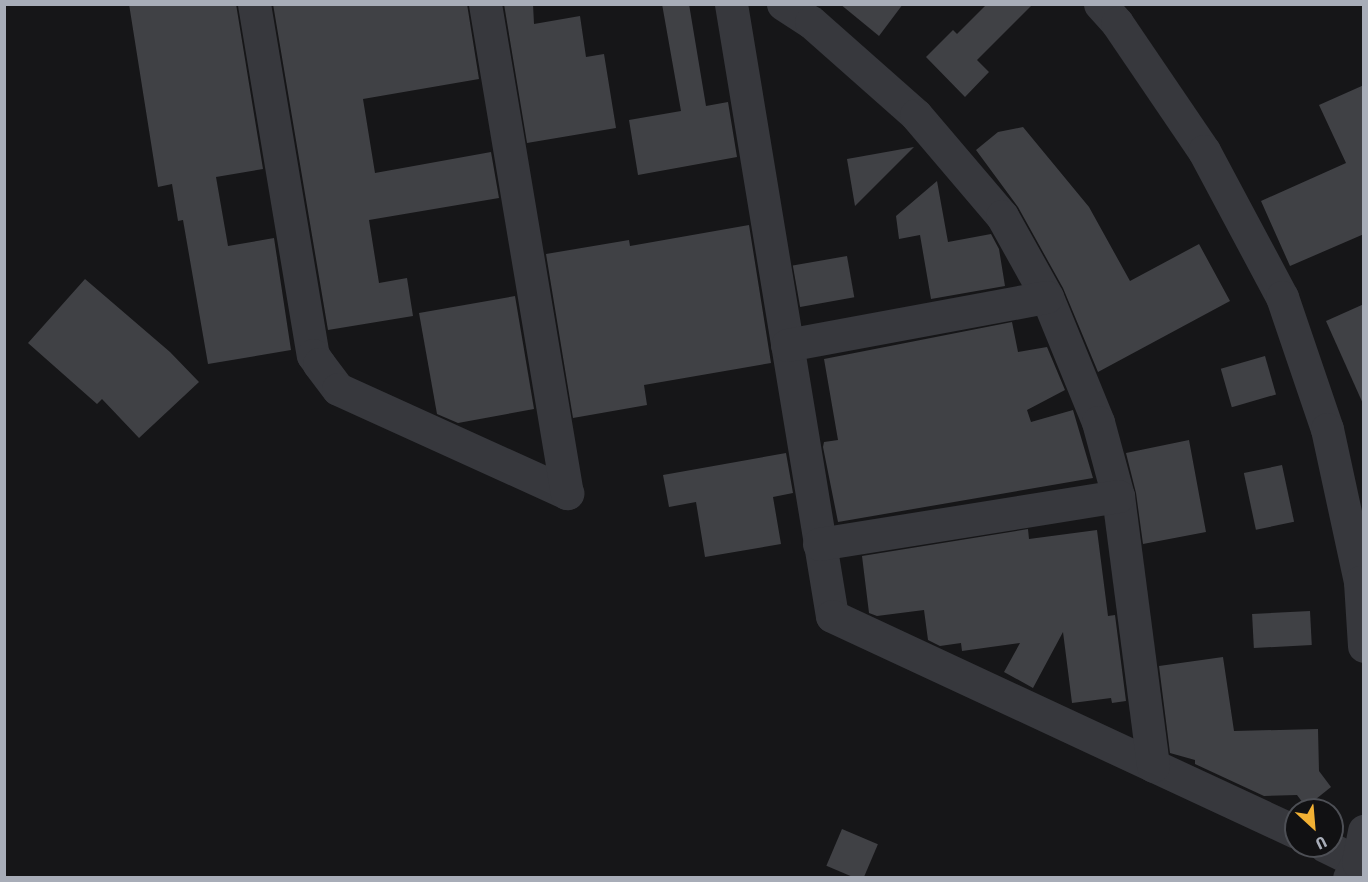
<!DOCTYPE html>
<style>
body{margin:0}
#map{position:relative;width:1368px;height:882px;overflow:hidden;background:#161618;font-family:"Fira Sans Condensed",sans-serif}
div>[style]{position:absolute}
.building>*{inset:0;background:#404145;transform-origin:0 0}
.minor>*{height:33px;margin:-16.5px;padding:0 16.5px;transform-origin:16.5px;border-radius:16.5px;background:#37383d}
span{translate:-50% -50%;white-space:nowrap;text-align:center;line-height:1.15;-webkit-text-stroke:6px #111113;paint-order:stroke}
.frame{position:absolute;inset:0;border:6px solid #a8adb8;pointer-events:none}
.north{position:absolute;left:1284px;top:798px;width:60px;height:60px;box-sizing:border-box;background:#111113;border:2px solid #4d4f55;border-radius:50%;rotate:154deg;font-size:16px;font-weight:700;line-height:24px;text-align:center;color:#a8adb8}
.north::after{content:'';display:block;margin:auto;width:21px;height:27px;background:#f2b134;clip-path:polygon(50% 0,100% 100%,50% 72%,0 100%)}
</style>
<div id="map">
<div class="building">
<i style="clip-path:polygon(129px 4px,236px 4px,263px 169px,216px 177px,228px 246px,274px 238px,291px 350px,208px 364px,183px 220px,178px 221px,172px 184px,158px 187px)"></i>
<i style="clip-path:polygon(273px 4px,467px 4px,479px 79px,363px 99px,375px 173px,491px 152px,499px 198px,369px 220px,379px 283px,407px 278px,413px 316px,328px 330px)"></i>
<i style="clip-path:polygon(504px 4px,533px 4px,534px 24px,580px 16px,586px 57px,604px 54px,616px 128px,527px 143px)"></i>
<i style="clip-path:polygon(662px 4px,689px 4px,706px 106px,728px 102px,737px 157px,638px 175px,629px 120px,681px 111px)"></i>
<i style="clip-path:polygon(840px 4px,903px 4px,879px 36px)"></i>
<i style="clip-path:polygon(987px 4px,1033px 4px,977px 60px,989px 72px,965px 97px,926px 57px,953px 30px,957px 34px)"></i>
<i style="clip-path:polygon(1364px 85px,1364px 234px,1290px 266px,1261px 201px,1346px 163px,1319px 105px)"></i>
<i style="clip-path:polygon(1023px 127px,1089px 207px,1130px 281px,1199px 244px,1230px 301px,1098px 372px,1063px 288px,1018px 207px,976px 150px,998px 132px)"></i>
<i style="clip-path:polygon(914px 147px,855px 206px,847px 159px)"></i>
<i style="clip-path:polygon(937px 181px,948px 242px,991px 234px,999px 249px,1005px 286px,931px 299px,920px 235px,899px 239px,896px 216px)"></i>
<i style="clip-path:polygon(749px 225px,771px 363px,644px 385px,647px 405px,573px 418px,546px 254px,629px 240px,630px 246px)"></i>
<i style="left:847px;top:256px;width:42px;height:55px;rotate:80deg"></i>
<i style="clip-path:polygon(85px 279px,170px 352px,199px 382px,139px 438px,102px 399px,97px 404px,28px 343px)"></i>
<i style="clip-path:polygon(515px 296px,534px 409px,458px 423px,437px 414px,419px 313px)"></i>
<i style="clip-path:polygon(1364px 304px,1364px 406px,1326px 321px)"></i>
<i style="clip-path:polygon(1012px 322px,1018px 352px,1047px 347px,1065px 390px,1027px 410px,1031px 422px,1073px 410px,1093px 478px,838px 522px,823px 447px,824px 442px,838px 440px,824px 359px)"></i>
<i style="left:1265px;top:356px;width:40px;height:46px;rotate:74deg"></i>
<i style="clip-path:polygon(1189px 440px,1206px 532px,1143px 544px,1136px 493px,1126px 453px)"></i>
<i style="clip-path:polygon(786px 453px,793px 493px,773px 497px,781px 544px,705px 557px,696px 502px,669px 507px,663px 475px)"></i>
<i style="left:1282px;top:465px;width:58px;height:39px;rotate:78deg"></i>
<i style="clip-path:polygon(1028px 529px,1029px 539px,1097px 530px,1108px 616px,1115px 615px,1126px 701px,1112px 703px,1111px 698px,1072px 703px,1063px 632px,1033px 688px,1004px 672px,1020px 643px,962px 651px,961px 643px,940px 646px,928px 640px,924px 610px,877px 616px,869px 613px,862px 556px)"></i>
<i style="left:1310px;top:611px;width:34px;height:58px;rotate:87deg"></i>
<i style="clip-path:polygon(1223px 657px,1234px 731px,1318px 729px,1319px 771px,1331px 787px,1306px 807px,1297px 795px,1264px 796px,1195px 764px,1195px 760px,1170px 753px,1159px 666px)"></i>
<i style="left:842px;top:829px;width:39px;height:40px;rotate:23deg"></i>
</div>
<div class="minor">
<i style="left:254px;top:4px;width:356px;rotate:80.5deg"></i>
<i style="left:313px;top:355px;width:11px;rotate:56deg"></i>
<i style="left:319px;top:364px;width:31px;rotate:53deg"></i>
<i style="left:338px;top:389px;width:252px;rotate:24.4deg"></i>
<i style="left:485px;top:4px;width:496px;rotate:80.5deg"></i>
<i style="left:731px;top:4px;width:620px;rotate:80.63deg"></i>
<i style="left:832px;top:616px;width:512px;rotate:24.96deg"></i>
<i style="left:783px;top:4px;width:33px;rotate:33deg"></i>
<i style="left:811px;top:22px;width:140px;rotate:41.5deg"></i>
<i style="left:916px;top:115px;width:133px;rotate:49.6deg"></i>
<i style="left:1002px;top:216px;width:93px;rotate:60.9deg"></i>
<i style="left:1047px;top:297px;width:135px;rotate:67.8deg"></i>
<i style="left:1098px;top:422px;width:77px;rotate:74.9deg"></i>
<i style="left:1118px;top:496px;width:272px;rotate:82.6deg"></i>
<i style="left:1100px;top:4px;width:25px;rotate:48deg"></i>
<i style="left:1117px;top:23px;width:155px;rotate:55.8deg"></i>
<i style="left:1204px;top:151px;width:166px;rotate:61.9deg"></i>
<i style="left:1282px;top:297px;width:139px;rotate:71.2deg"></i>
<i style="left:1327px;top:429px;width:157px;rotate:77.8deg"></i>
<i style="left:1360px;top:582px;width:64px;rotate:86.4deg"></i>
<i style="left:787px;top:345px;width:264px;rotate:-10.5deg"></i>
<i style="left:819px;top:544px;width:303px;rotate:-9.1deg"></i>
<i style="left:1325px;top:846px;width:37px;rotate:26deg"></i>
<i style="left:1349px;top:878px;width:18px;rotate:-61deg"></i>
<i style="left:1358px;top:862px;width:32px;rotate:-79deg"></i>
</div>
<div class="frame"></div>
<div class="north">U</div>
</div>
